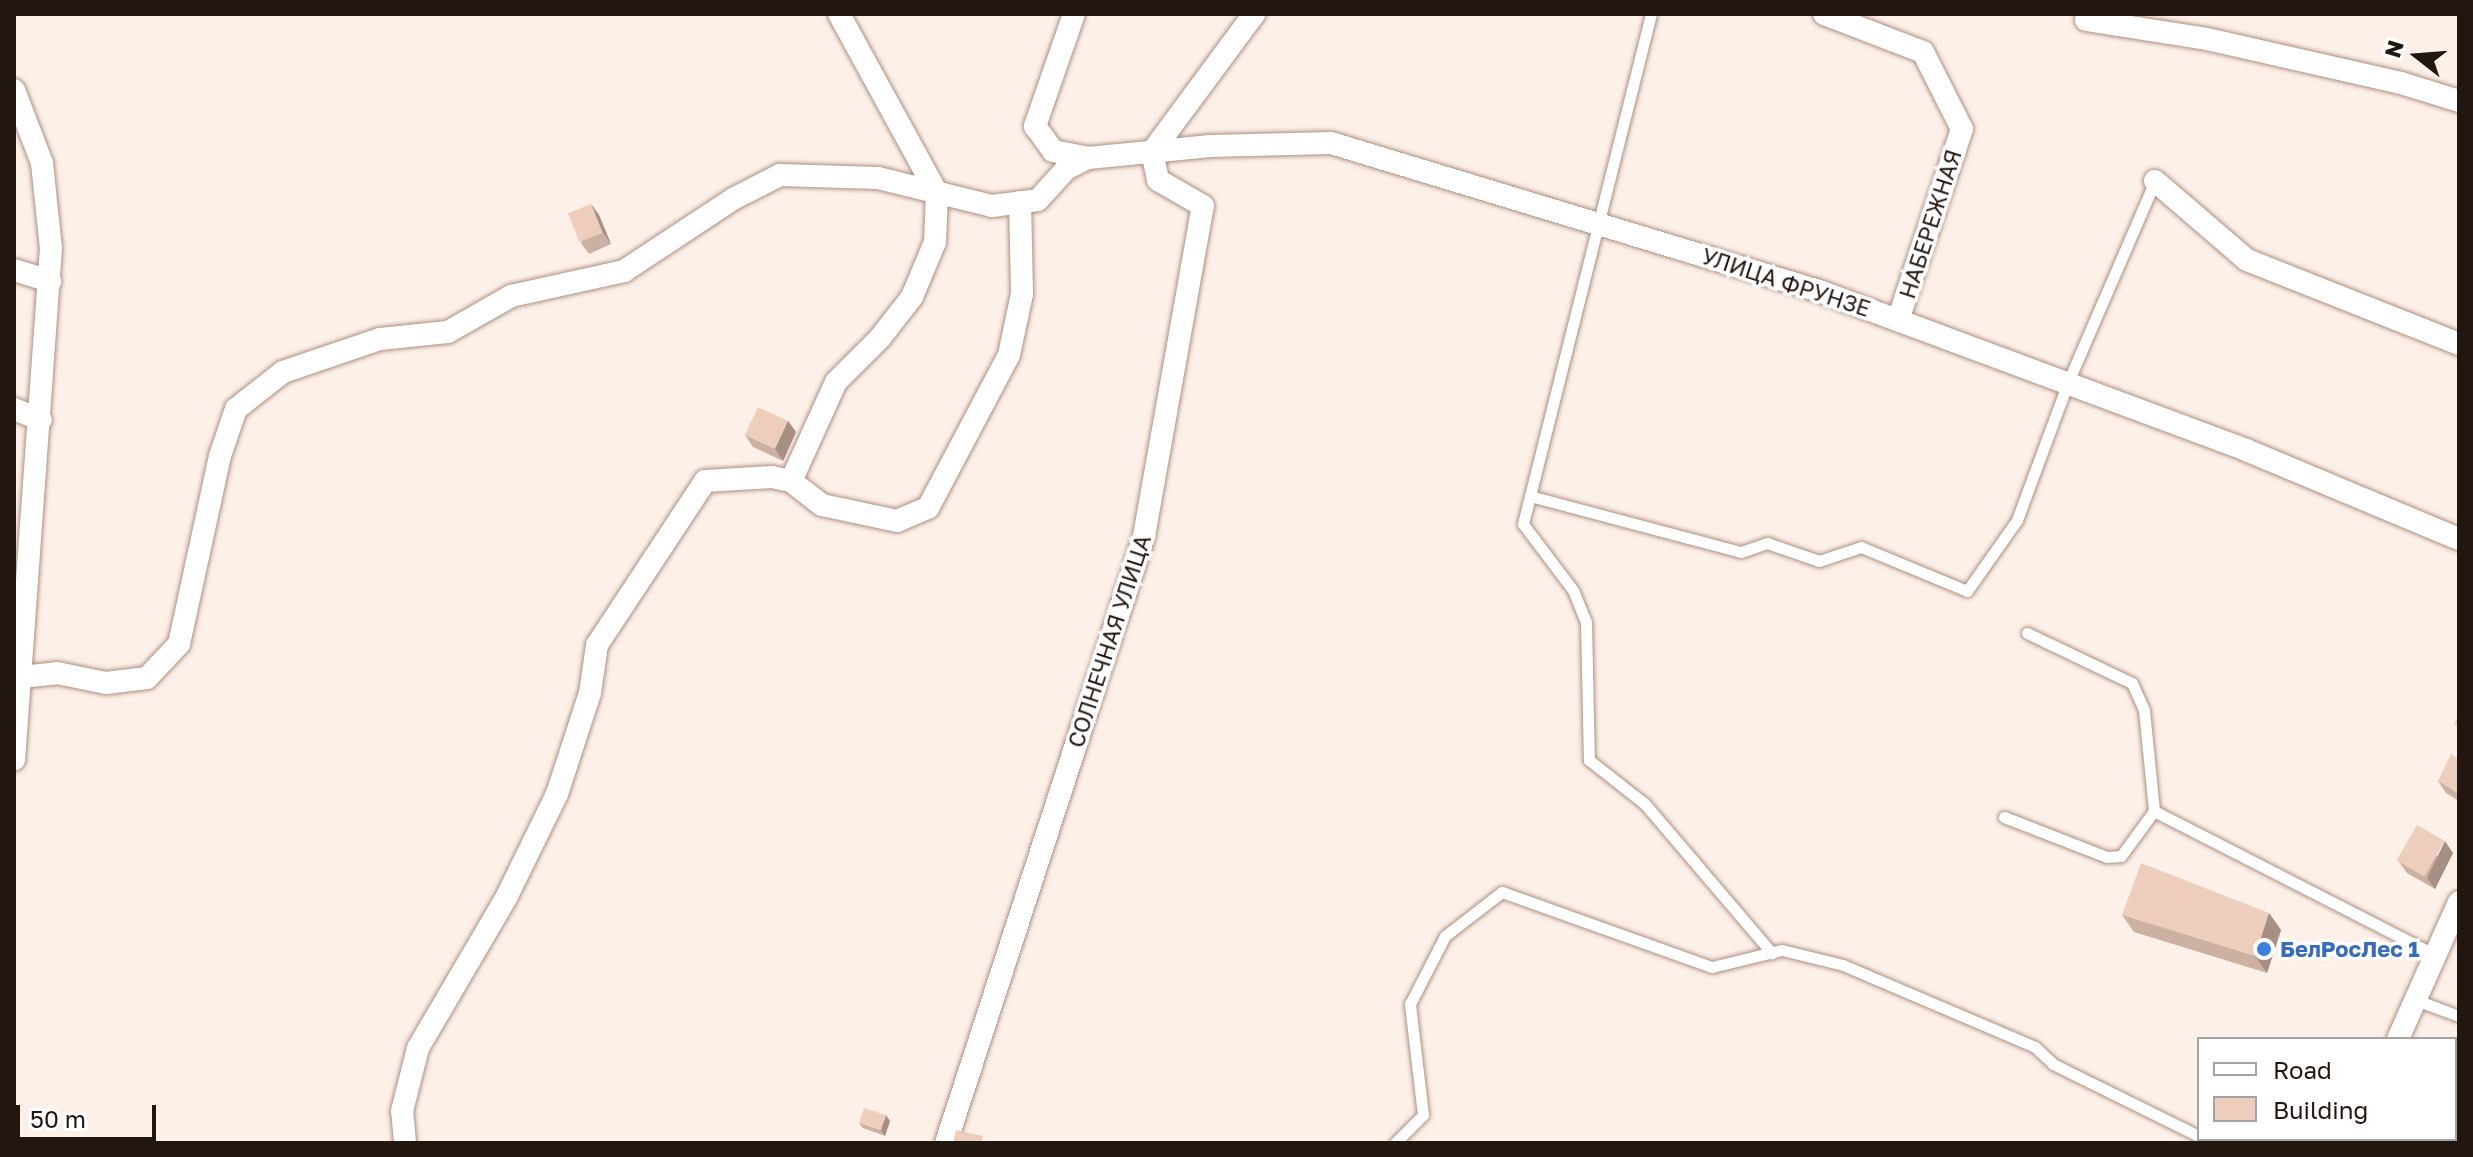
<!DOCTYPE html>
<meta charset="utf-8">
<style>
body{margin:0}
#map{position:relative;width:2473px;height:1157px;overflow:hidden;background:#fdf0e9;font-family:"Golos Text",sans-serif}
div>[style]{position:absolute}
.roads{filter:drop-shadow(0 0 2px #ad907f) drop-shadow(0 0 2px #ad907f)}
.lane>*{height:11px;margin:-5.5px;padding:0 5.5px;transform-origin:5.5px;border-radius:5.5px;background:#fff}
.street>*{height:22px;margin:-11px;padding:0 11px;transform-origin:11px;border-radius:11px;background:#fff}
.wall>*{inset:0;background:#ccb1a2}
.shaded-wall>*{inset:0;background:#a69084}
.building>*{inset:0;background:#edcebc;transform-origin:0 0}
.dots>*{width:22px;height:22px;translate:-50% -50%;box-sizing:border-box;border:4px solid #fff;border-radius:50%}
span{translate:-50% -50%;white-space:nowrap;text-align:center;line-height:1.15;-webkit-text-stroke:7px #fff;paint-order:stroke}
.street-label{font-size:22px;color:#211610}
.shop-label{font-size:22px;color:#366cbe;font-weight:700}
.left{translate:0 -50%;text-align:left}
.frame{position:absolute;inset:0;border:16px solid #211610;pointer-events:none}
.legend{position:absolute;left:2197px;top:1037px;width:260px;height:104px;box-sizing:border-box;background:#fff;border:2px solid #a6a29f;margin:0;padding:10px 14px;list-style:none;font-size:24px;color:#211610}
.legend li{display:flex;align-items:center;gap:16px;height:40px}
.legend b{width:40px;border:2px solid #a6a29f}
.north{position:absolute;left:2377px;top:16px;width:80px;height:80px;-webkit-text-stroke:6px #fff;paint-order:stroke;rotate:287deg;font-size:22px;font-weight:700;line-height:32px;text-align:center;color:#211610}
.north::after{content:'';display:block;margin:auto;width:28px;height:36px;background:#211610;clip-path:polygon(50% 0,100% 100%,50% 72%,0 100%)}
.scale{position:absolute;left:16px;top:1105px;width:140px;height:36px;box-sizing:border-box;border:4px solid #211610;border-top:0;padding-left:10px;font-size:24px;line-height:28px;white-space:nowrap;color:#211610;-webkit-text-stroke:6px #fff;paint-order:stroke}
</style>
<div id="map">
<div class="roads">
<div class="lane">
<i style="left:1651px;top:14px;width:526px;rotate:104.09deg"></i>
<i style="left:1523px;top:524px;width:83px;rotate:52.9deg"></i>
<i style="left:1573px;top:590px;width:35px;rotate:68deg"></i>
<i style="left:1586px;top:622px;width:138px;rotate:88.8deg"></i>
<i style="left:1589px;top:760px;width:71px;rotate:38.2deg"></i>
<i style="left:1645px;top:804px;width:196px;rotate:49.6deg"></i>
<i style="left:1530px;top:496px;width:218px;rotate:14.9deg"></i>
<i style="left:1741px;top:552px;width:28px;rotate:-19deg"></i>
<i style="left:1767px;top:543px;width:55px;rotate:19.1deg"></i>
<i style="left:1819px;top:561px;width:44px;rotate:-18.4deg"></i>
<i style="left:1861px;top:547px;width:115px;rotate:22.5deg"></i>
<i style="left:1967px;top:591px;width:87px;rotate:-54.8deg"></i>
<i style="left:2017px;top:520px;width:147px;rotate:-69.7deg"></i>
<i style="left:2068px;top:382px;width:219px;rotate:-66.6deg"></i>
<i style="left:2027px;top:633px;width:116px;rotate:25.5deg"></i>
<i style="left:2132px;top:683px;width:30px;rotate:66deg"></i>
<i style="left:2144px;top:710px;width:101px;rotate:84.3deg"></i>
<i style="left:2154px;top:811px;width:316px;rotate:27.1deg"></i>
<i style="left:2004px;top:817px;width:110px;rotate:21.2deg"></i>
<i style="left:2107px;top:857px;width:14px;rotate:-4deg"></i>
<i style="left:2121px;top:856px;width:56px;rotate:-53.7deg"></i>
<i style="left:2416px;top:1000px;width:46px;rotate:20.4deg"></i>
<i style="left:2206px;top:1139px;width:9px;rotate:27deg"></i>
<i style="left:1395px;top:1143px;width:40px;rotate:-45deg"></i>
<i style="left:1423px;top:1115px;width:112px;rotate:-96.7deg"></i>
<i style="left:1410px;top:1004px;width:76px;rotate:-62.8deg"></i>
<i style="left:1445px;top:936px;width:72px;rotate:-37.7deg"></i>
<i style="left:1502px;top:892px;width:223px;rotate:19.7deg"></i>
<i style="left:1712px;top:967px;width:72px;rotate:-13.7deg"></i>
<i style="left:1782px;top:950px;width:63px;rotate:13.8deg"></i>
<i style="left:1843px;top:965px;width:209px;rotate:23.1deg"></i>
<i style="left:2035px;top:1047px;width:25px;rotate:43deg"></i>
<i style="left:2053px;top:1064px;width:163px;rotate:26.3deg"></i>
</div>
<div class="street">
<i style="left:839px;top:14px;width:204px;rotate:61.3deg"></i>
<i style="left:937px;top:193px;width:49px;rotate:92.3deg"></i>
<i style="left:935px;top:242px;width:60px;rotate:112.7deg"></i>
<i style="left:912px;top:297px;width:52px;rotate:128deg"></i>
<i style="left:880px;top:338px;width:62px;rotate:135deg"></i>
<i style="left:836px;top:382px;width:109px;rotate:114.4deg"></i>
<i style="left:791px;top:481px;width:39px;rotate:38deg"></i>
<i style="left:822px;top:505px;width:77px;rotate:12deg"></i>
<i style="left:897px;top:521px;width:34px;rotate:-23deg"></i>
<i style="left:928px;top:508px;width:173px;rotate:-62.1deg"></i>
<i style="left:1009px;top:355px;width:62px;rotate:-78deg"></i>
<i style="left:1022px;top:294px;width:92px;rotate:-91.2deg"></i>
<i style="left:1074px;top:14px;width:119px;rotate:109.2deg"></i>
<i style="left:1035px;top:126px;width:31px;rotate:54deg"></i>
<i style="left:1053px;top:151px;width:36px;rotate:11deg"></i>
<i style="left:1088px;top:158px;width:123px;rotate:-5.6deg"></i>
<i style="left:1210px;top:146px;width:121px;rotate:-1.4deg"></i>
<i style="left:1331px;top:143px;width:510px;rotate:16.87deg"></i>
<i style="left:1819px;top:291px;width:456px;rotate:20.4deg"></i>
<i style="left:2246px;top:450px;width:231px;rotate:22.7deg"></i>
<i style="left:1824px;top:14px;width:106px;rotate:21deg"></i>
<i style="left:1923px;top:52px;width:86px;rotate:63.1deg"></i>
<i style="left:1962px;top:129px;width:201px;rotate:108.5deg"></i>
<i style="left:2086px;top:20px;width:122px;rotate:8.9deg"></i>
<i style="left:2207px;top:39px;width:199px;rotate:12.8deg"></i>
<i style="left:2401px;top:83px;width:61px;rotate:17.2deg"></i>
<i style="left:14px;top:90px;width:78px;rotate:69deg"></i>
<i style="left:42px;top:163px;width:85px;rotate:84deg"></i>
<i style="left:51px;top:248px;width:513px;rotate:94.13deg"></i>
<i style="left:2155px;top:181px;width:121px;rotate:40.7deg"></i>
<i style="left:2247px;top:260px;width:228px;rotate:21.6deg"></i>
<i style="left:14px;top:270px;width:38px;rotate:17deg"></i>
<i style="left:14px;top:409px;width:29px;rotate:22deg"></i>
<i style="left:21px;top:677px;width:36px;rotate:-6deg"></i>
<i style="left:57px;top:673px;width:50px;rotate:11.5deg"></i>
<i style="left:106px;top:683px;width:41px;rotate:-7deg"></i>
<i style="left:147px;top:678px;width:47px;rotate:-46.7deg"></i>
<i style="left:179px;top:644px;width:192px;rotate:-77.7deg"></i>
<i style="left:220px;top:456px;width:50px;rotate:-71.2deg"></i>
<i style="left:236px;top:409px;width:60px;rotate:-38.2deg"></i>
<i style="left:283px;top:372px;width:102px;rotate:-18.8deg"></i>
<i style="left:380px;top:339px;width:68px;rotate:-5.9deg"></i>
<i style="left:448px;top:332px;width:73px;rotate:-29.7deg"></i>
<i style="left:511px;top:296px;width:116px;rotate:-12.5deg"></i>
<i style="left:624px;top:271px;width:131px;rotate:-33.4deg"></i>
<i style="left:733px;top:199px;width:53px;rotate:-27.1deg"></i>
<i style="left:780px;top:175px;width:98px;rotate:1.8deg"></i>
<i style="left:878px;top:178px;width:117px;rotate:13.8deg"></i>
<i style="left:992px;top:206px;width:46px;rotate:-7.4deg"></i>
<i style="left:1038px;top:200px;width:42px;rotate:-47.9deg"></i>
<i style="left:1066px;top:169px;width:25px;rotate:-27deg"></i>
<i style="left:2398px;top:1039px;width:150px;rotate:-66deg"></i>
<i style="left:405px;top:1143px;width:32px;rotate:-95deg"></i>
<i style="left:402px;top:1111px;width:65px;rotate:-75.7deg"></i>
<i style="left:418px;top:1048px;width:176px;rotate:-59.6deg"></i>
<i style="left:507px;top:896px;width:114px;rotate:-63.9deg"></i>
<i style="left:557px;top:794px;width:106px;rotate:-71.9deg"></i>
<i style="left:590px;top:693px;width:49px;rotate:-81.7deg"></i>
<i style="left:597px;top:645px;width:196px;rotate:-56.6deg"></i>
<i style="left:705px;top:481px;width:67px;rotate:-3.4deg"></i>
<i style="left:772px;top:477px;width:19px;rotate:12deg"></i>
<i style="left:946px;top:1143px;width:638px;rotate:-71.93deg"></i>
<i style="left:1144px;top:536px;width:335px;rotate:-79.9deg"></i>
<i style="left:1203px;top:206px;width:52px;rotate:-150deg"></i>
<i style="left:1158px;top:180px;width:29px;rotate:-102deg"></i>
<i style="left:1152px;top:152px;width:172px;rotate:-53.5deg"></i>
<i style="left:2352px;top:1143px;width:4px;rotate:-63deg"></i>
</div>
</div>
<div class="wall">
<i style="clip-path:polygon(591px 204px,599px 215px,611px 244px,589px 254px,581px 243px)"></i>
<i style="clip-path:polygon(788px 421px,796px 432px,783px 461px,753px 447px,745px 435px)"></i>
<i style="clip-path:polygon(2459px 759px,2459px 801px,2446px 793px,2438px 781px)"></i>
<i style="clip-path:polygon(2453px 853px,2435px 889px,2407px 873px,2399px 862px)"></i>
<i style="clip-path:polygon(2269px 913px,2281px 930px,2267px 973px,2134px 932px,2122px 915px)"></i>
<i style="clip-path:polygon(890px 1121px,885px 1136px,863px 1128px,859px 1123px)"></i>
</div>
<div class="shaded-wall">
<i style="clip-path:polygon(591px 204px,599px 215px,611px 244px,603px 233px)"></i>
<i style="clip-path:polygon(788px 421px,796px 432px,783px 461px,775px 449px)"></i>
<i style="clip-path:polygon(2445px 841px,2453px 853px,2435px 889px,2427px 878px)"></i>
<i style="clip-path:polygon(2269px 913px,2281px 930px,2267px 973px,2255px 956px)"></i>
<i style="clip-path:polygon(886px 1115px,890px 1121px,885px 1136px,881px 1130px)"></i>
</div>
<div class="building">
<i style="left:591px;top:204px;width:31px;height:25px;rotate:68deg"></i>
<i style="left:758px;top:407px;width:33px;height:31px;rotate:25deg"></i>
<i style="clip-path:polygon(2459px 714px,2459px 727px,2454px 724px)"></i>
<i style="clip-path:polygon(2451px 754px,2459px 759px,2459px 794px,2438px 781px)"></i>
<i style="left:2417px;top:825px;width:32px;height:41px;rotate:30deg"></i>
<i style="clip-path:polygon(2141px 863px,2269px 913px,2255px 956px,2122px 915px)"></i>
<i style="clip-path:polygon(2455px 1048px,2459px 1050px,2459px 1143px,2401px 1143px,2403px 1139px,2455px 1139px)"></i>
<i style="left:864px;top:1108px;width:23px;height:16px;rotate:18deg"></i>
<i style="clip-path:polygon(956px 1130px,983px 1136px,981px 1143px,953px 1143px)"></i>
</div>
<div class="dots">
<i style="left:2264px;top:949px;background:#3f7fe0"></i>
</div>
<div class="street-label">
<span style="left:1930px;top:224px;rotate:-72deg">НАБЕРЕЖНАЯ</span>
<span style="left:1786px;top:282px;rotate:18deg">УЛИЦА ФРУНЗЕ</span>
<span style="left:1109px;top:641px;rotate:-72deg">СОЛНЕЧНАЯ УЛИЦА</span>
</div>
<div class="shop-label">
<span class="left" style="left:2280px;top:949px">БелРосЛес 1</span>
</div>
<div class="frame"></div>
<ul class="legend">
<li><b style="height:10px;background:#fff"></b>Road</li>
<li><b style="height:22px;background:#edcebc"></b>Building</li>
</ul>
<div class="north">N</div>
<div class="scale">50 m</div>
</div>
